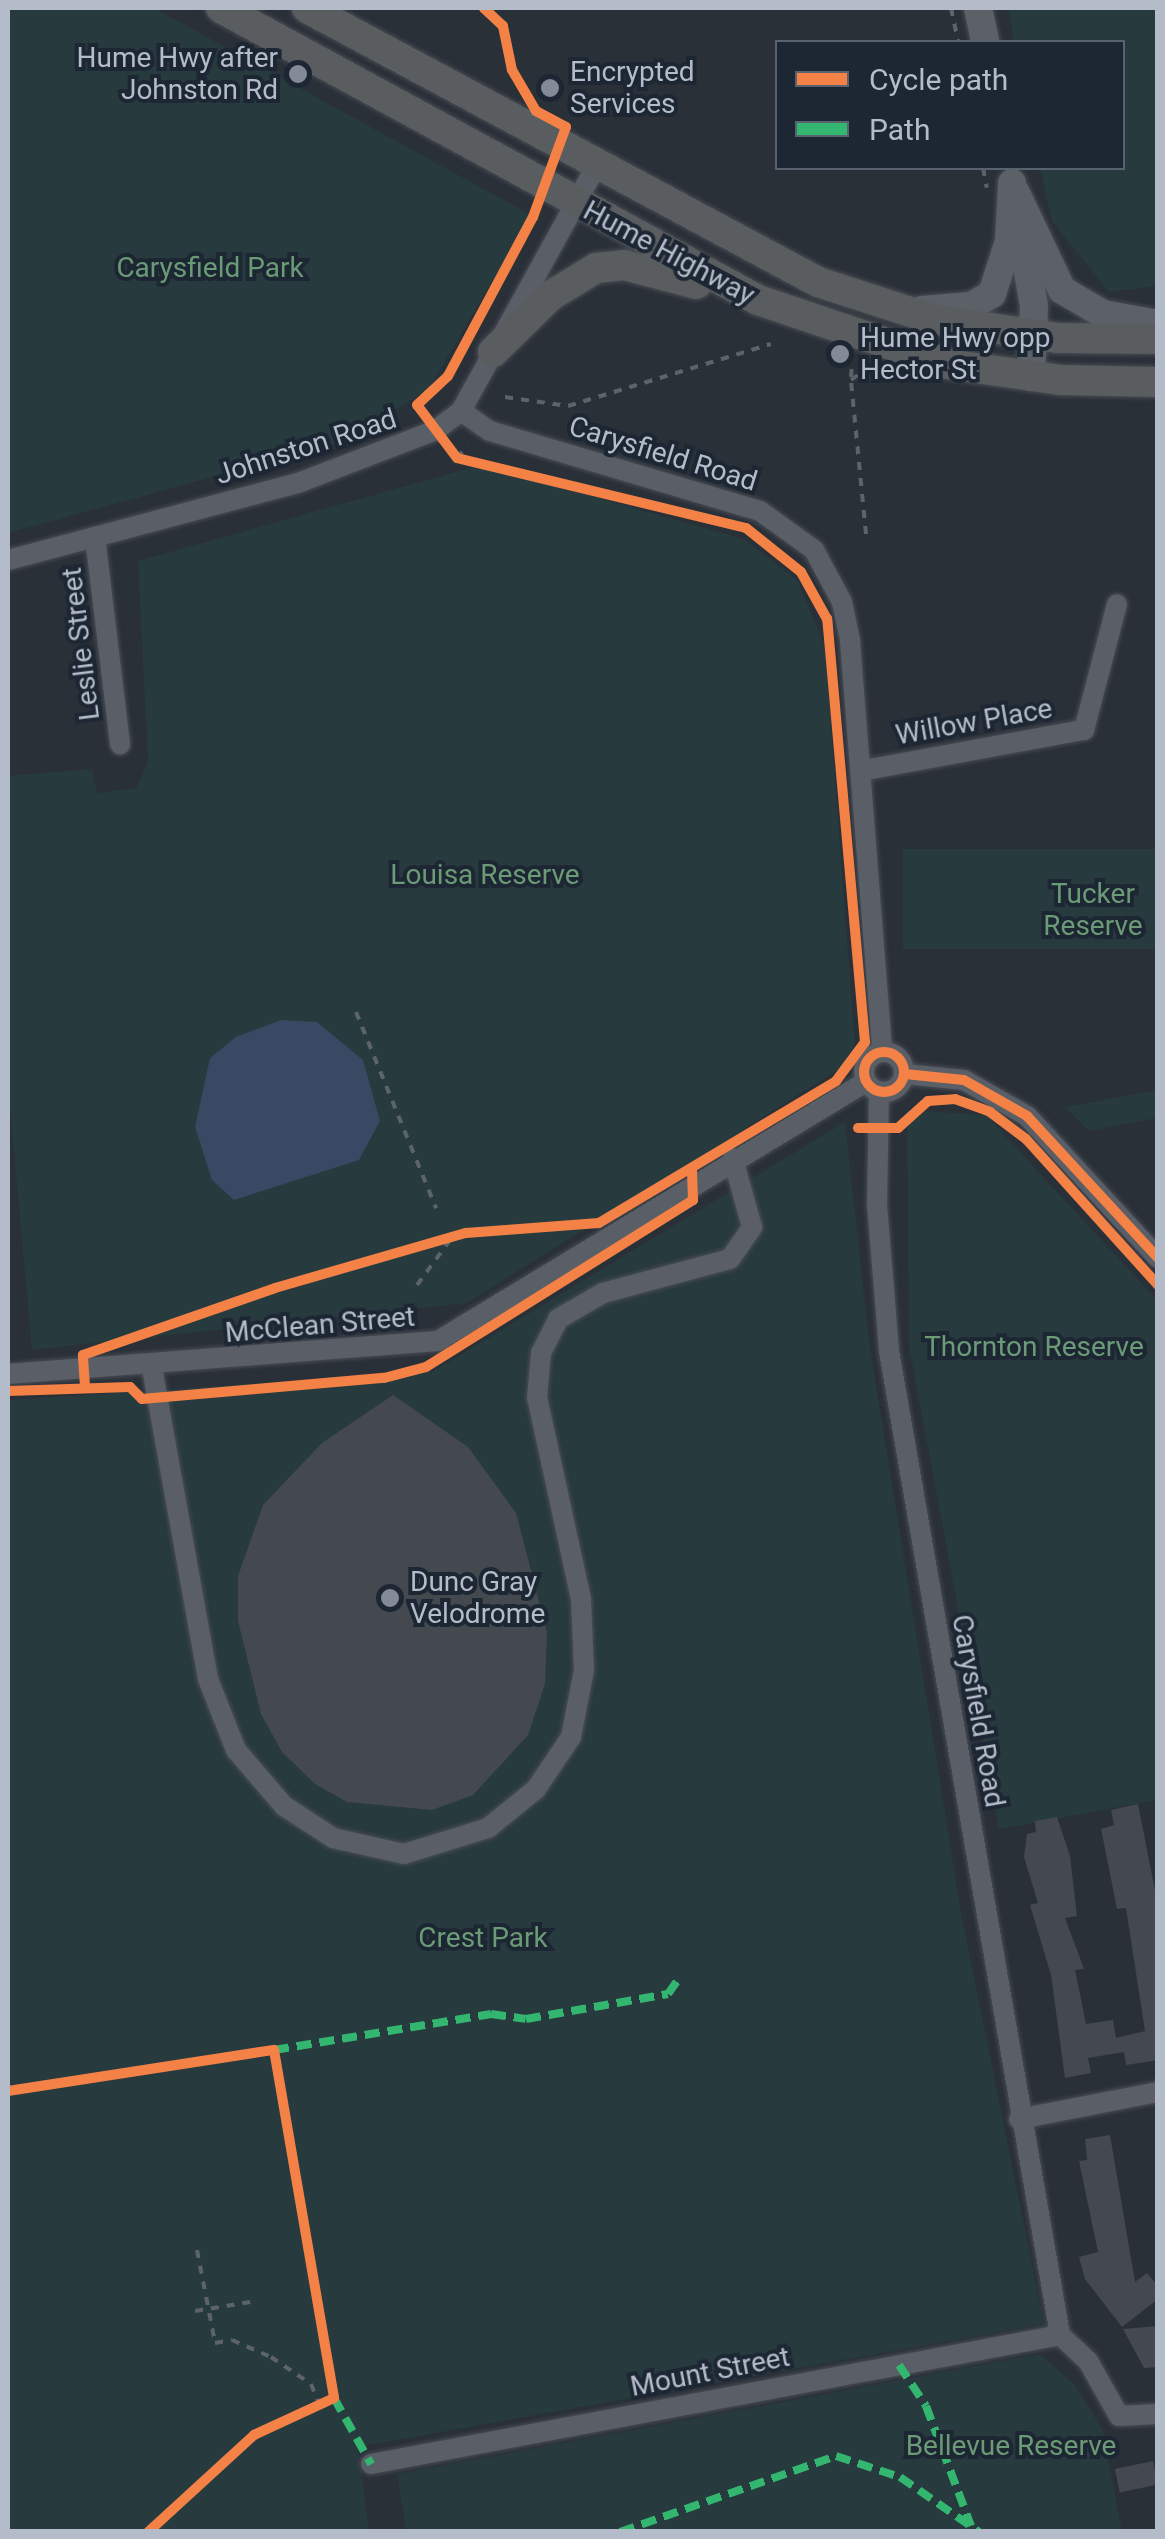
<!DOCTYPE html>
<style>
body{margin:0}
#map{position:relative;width:1165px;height:2539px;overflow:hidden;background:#2a3038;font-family:Roboto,sans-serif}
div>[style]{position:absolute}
.green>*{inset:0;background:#273a3e;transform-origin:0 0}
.water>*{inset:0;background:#384963}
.building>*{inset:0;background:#444950;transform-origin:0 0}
.path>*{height:4px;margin-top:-2px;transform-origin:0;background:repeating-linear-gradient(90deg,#5d636a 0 8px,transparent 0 16px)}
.roads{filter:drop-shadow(0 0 2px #484c53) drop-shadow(0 0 2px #484c53)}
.minor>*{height:20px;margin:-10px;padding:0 10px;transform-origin:10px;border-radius:10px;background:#5a5e66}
.minor>.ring{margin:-10px;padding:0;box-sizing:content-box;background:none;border:20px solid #5a5e66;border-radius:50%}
.major>*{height:28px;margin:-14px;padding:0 14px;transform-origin:14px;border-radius:14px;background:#5c6168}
.highway>*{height:30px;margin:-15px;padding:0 15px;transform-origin:15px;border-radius:15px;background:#5a5d60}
.quiet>*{height:8px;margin-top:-4px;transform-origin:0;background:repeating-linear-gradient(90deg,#33b770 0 15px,transparent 0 23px)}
.cycleway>*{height:10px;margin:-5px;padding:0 5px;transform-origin:5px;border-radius:5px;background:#f48246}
.cycleway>.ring{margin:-5px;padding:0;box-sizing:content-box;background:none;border:10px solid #f48246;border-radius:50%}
.dots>*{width:28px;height:28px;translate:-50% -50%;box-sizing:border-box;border:5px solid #1d2633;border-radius:50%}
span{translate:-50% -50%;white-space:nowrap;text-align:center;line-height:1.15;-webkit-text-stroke:8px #1d2633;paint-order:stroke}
.poi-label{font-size:28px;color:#b4bcc9}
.right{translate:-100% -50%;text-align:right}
.left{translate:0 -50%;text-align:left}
.street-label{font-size:28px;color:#b4bcc9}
.park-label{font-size:28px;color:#6b9a76}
.frame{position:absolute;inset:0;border:10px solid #b4bcc9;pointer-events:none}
.legend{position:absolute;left:775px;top:40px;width:350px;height:130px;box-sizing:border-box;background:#1d2633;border:2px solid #59626f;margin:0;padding:12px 18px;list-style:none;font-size:30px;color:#b4bcc9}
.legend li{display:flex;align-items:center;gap:20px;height:50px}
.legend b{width:50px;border:2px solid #59626f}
</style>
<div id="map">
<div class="green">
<i style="clip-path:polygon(8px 8px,154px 8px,531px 215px,428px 390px,344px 441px,8px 533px)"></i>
<i style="clip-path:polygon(1008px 8px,1157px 8px,1157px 286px,1109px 292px,1052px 221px,1040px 168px,1122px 168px,1122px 42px,1014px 42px)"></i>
<i style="clip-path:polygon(481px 465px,744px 539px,797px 580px,825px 646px,855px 1045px,841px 1068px,467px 1303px,32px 1350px,8px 1086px,8px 776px,92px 769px,97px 793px,136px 788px,148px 763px,138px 561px)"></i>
<i style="left:1157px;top:849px;width:100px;height:254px;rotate:90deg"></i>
<i style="clip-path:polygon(1157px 1090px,1157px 1118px,1089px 1131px,1065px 1107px)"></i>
<i style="clip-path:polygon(907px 1110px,986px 1115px,1157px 1300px,1157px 1800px,999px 1829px,909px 1346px)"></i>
<i style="clip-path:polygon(845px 1122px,869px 1341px,961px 1912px,1044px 2324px,358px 2447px,369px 2531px,8px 2531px,8px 1400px,432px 1372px)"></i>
<i style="clip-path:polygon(1040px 2354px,1075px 2385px,1103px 2431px,1122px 2531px,406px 2531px,397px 2474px)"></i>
</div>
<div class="water">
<i style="clip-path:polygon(281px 1020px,317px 1022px,363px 1060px,380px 1121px,359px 1160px,234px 1200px,212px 1180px,195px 1127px,210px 1058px,236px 1037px)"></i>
</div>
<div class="building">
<i style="clip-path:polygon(393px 1395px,468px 1447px,516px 1513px,547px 1632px,545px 1684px,528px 1735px,473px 1795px,432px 1810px,347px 1802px,315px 1784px,282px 1752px,261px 1714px,238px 1621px,238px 1576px,263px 1505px,322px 1443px)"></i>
<i style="clip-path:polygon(1138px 1804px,1158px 1906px,1158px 2060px,1126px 2065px,1124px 2052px,1088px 2058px,1091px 2073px,1065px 2078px,1051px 1975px,1030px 1905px,1038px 1903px,1024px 1857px,1027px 1834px,1036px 1832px,1035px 1821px,1057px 1817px,1070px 1856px,1077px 1916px,1065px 1918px,1084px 1969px,1075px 1970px,1086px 2024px,1113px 2020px,1116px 2038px,1145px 2031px,1126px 1908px,1117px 1909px,1101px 1829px,1114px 1825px,1111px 1810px)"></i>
<i style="clip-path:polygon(1110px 2135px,1135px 2282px,1147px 2273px,1158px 2286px,1158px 2299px,1122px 2327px,1085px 2279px,1079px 2257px,1098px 2252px,1079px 2161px,1087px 2160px,1085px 2139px)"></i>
<i style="clip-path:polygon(1158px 2326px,1158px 2367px,1144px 2368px,1123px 2329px)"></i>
<i style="left:1153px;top:2461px;width:24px;height:39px;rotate:78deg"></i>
</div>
<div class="path">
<i style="left:951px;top:8px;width:35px;rotate:78deg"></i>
<i style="left:983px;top:168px;width:20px;rotate:79deg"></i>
<i style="left:851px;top:377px;width:15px;rotate:-86deg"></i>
<i style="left:505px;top:397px;width:64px;rotate:8.1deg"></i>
<i style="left:568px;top:406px;width:212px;rotate:-17deg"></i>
<i style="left:457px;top:458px;width:16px;rotate:-50deg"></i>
<i style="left:866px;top:534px;width:155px;rotate:-95.6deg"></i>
<i style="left:851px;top:380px;width:24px;rotate:-36deg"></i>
<i style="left:356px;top:1012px;width:212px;rotate:67.8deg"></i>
<i style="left:417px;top:1285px;width:61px;rotate:-53.7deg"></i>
<i style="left:197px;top:2250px;width:95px;rotate:79deg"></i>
<i style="left:215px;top:2343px;width:17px;rotate:-10deg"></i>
<i style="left:232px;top:2340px;width:43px;rotate:23.6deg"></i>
<i style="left:271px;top:2357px;width:48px;rotate:34deg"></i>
<i style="left:311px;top:2384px;width:18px;rotate:68deg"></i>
<i style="left:195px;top:2311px;width:56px;rotate:-9.3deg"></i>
</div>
<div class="roads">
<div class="minor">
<i style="left:461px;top:411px;width:35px;rotate:35deg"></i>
<i style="left:490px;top:431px;width:282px;rotate:16.5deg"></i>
<i style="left:760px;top:511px;width:67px;rotate:35.8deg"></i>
<i style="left:814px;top:550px;width:59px;rotate:61.7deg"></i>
<i style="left:842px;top:602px;width:40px;rotate:78deg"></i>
<i style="left:850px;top:641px;width:412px;rotate:85.5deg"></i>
<i style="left:95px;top:537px;width:209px;rotate:83.1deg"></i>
<i style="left:8px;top:560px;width:300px;rotate:-14.9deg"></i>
<i style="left:298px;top:483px;width:148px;rotate:-21deg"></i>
<i style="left:436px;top:430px;width:31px;rotate:-37deg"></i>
<i style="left:461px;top:411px;width:280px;rotate:-61.1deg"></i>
<i style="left:865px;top:770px;width:223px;rotate:-10.4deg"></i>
<i style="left:1084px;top:730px;width:130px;rotate:-75.3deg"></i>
<i class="ring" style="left:864px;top:1052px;width:20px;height:20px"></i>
<i style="left:905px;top:1074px;width:59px;rotate:5.8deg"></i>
<i style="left:964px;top:1080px;width:73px;rotate:29.7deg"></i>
<i style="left:1027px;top:1116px;width:193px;rotate:47.3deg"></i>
<i style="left:879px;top:1092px;width:112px;rotate:91deg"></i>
<i style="left:877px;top:1204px;width:147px;rotate:85.3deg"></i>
<i style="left:889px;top:1351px;width:999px;rotate:80.14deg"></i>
<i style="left:152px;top:1368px;width:316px;rotate:79.8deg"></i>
<i style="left:208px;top:1679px;width:76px;rotate:68.5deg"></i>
<i style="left:236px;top:1750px;width:74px;rotate:49.4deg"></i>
<i style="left:284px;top:1806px;width:59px;rotate:33.1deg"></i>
<i style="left:333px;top:1838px;width:73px;rotate:12.7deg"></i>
<i style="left:404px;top:1854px;width:88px;rotate:-17.2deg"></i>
<i style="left:488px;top:1828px;width:62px;rotate:-39.1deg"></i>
<i style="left:536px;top:1789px;width:63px;rotate:-56.1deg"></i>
<i style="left:571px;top:1737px;width:68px;rotate:-79deg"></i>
<i style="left:584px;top:1670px;width:71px;rotate:-92.4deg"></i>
<i style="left:581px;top:1599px;width:206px;rotate:-102.3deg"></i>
<i style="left:537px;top:1398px;width:45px;rotate:-84.9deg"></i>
<i style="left:541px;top:1353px;width:38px;rotate:-63deg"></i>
<i style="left:558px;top:1319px;width:52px;rotate:-30deg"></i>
<i style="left:603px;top:1293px;width:131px;rotate:-15deg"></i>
<i style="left:730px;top:1259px;width:39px;rotate:-55deg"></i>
<i style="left:752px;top:1227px;width:71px;rotate:-105.6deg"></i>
<i style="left:8px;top:1374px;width:431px;rotate:-4.4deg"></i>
<i style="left:438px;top:1341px;width:499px;rotate:-31.2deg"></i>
<i style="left:1019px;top:2119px;width:142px;rotate:-11deg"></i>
<i style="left:1060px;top:2335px;width:38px;rotate:43deg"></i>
<i style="left:1088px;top:2361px;width:63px;rotate:60.6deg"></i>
<i style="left:1119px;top:2416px;width:39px;rotate:-3deg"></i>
<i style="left:371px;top:2464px;width:701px;rotate:-10.6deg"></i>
</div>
<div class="major">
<i style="left:978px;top:8px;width:35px;rotate:78deg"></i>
<i style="left:1016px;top:193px;width:107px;rotate:64.6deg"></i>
<i style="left:1062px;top:290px;width:48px;rotate:30.3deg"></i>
<i style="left:1103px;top:314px;width:56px;rotate:10.3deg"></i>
<i style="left:1022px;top:238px;width:69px;rotate:80deg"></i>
<i style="left:1034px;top:306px;width:71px;rotate:92.4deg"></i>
<i style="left:922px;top:310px;width:49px;rotate:-4.7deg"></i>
<i style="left:971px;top:306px;width:24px;rotate:-30deg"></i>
<i style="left:992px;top:294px;width:56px;rotate:-72.2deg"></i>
<i style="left:1009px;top:241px;width:58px;rotate:-87deg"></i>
</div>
<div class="highway">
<i style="left:221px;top:8px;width:611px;rotate:28.54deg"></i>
<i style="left:758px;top:300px;width:200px;rotate:18.6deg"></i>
<i style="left:948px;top:364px;width:113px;rotate:8.1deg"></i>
<i style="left:1060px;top:380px;width:98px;rotate:1.2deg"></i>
<i style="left:307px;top:8px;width:580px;rotate:28.2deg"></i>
<i style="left:818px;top:282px;width:120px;rotate:18deg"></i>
<i style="left:932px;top:319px;width:126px;rotate:8.6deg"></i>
<i style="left:1057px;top:338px;width:101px;rotate:0.6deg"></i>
<i style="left:493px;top:352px;width:80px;rotate:-44.5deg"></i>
<i style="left:550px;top:296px;width:54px;rotate:-31.3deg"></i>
<i style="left:596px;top:268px;width:28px;rotate:-6deg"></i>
<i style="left:624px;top:265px;width:75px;rotate:14.6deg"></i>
</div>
</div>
<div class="quiet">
<i style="left:274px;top:2050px;width:220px;rotate:-9.4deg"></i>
<i style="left:491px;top:2014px;width:35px;rotate:8deg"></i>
<i style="left:526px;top:2019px;width:144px;rotate:-10deg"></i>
<i style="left:668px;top:1994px;width:16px;rotate:-55deg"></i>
<i style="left:899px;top:2365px;width:49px;rotate:56.6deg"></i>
<i style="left:926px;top:2406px;width:128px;rotate:69.4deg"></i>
<i style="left:334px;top:2398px;width:76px;rotate:60.7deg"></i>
<i style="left:620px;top:2532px;width:229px;rotate:-19.4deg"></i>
<i style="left:836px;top:2456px;width:67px;rotate:18.2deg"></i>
<i style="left:900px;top:2477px;width:96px;rotate:34.8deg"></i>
</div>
<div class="cycleway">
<i class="ring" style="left:864px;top:1052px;width:30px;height:30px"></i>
<i style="left:905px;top:1074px;width:59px;rotate:5.8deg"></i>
<i style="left:964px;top:1080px;width:73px;rotate:29.7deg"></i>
<i style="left:1027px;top:1116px;width:193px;rotate:47.3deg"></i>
<i style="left:858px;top:1128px;width:40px"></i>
<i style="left:898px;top:1128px;width:40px;rotate:-42deg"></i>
<i style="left:928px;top:1101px;width:27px;rotate:-4deg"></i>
<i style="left:955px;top:1099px;width:37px;rotate:20deg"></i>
<i style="left:990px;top:1112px;width:45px;rotate:36.9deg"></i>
<i style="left:1026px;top:1139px;width:197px;rotate:47.9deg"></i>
<i style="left:85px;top:1386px;width:31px;rotate:-94deg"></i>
<i style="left:83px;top:1355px;width:203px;rotate:-19.2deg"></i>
<i style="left:275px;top:1288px;width:199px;rotate:-16.1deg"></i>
<i style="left:466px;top:1233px;width:133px;rotate:-4.3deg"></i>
<i style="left:599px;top:1223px;width:276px;rotate:-30.9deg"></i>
<i style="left:836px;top:1081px;width:49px;rotate:-53.4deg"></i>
<i style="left:865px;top:1042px;width:425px;rotate:-95.1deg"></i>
<i style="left:827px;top:619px;width:54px;rotate:-119deg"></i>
<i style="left:801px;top:572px;width:70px;rotate:-141.3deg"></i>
<i style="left:746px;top:528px;width:297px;rotate:-166.4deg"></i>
<i style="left:457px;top:458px;width:66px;rotate:-127deg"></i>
<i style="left:417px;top:405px;width:42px;rotate:-43.1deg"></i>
<i style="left:448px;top:376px;width:180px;rotate:-61.9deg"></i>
<i style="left:533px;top:217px;width:96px;rotate:-69.9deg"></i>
<i style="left:566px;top:127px;width:34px;rotate:-152deg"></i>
<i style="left:536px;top:111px;width:48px;rotate:-120.3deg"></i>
<i style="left:512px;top:70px;width:45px;rotate:-101.6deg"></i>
<i style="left:503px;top:26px;width:26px;rotate:-137deg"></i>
<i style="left:8px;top:1391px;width:122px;rotate:-1.9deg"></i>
<i style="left:130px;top:1387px;width:17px;rotate:45deg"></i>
<i style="left:142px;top:1399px;width:243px;rotate:-5deg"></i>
<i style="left:384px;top:1378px;width:43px;rotate:-14.7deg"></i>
<i style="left:426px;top:1367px;width:315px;rotate:-32deg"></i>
<i style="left:693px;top:1200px;width:31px;rotate:-92deg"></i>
<i style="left:8px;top:2091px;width:269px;rotate:-8.8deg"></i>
<i style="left:274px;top:2050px;width:353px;rotate:80.2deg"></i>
<i style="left:334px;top:2398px;width:88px;rotate:155.2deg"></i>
<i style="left:254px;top:2435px;width:144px;rotate:137.5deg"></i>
</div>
<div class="dots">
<i style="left:298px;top:74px;background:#848b96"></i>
<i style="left:550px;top:88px;background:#848b96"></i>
<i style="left:840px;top:354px;background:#848b96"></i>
<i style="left:390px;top:1598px;background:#848b96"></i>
</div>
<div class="poi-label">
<span class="right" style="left:278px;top:74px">Hume Hwy after<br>Johnston Rd</span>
<span class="left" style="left:570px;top:88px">Encrypted<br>Services</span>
<span class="left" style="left:860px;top:354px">Hume Hwy opp<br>Hector St</span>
<span class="left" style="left:410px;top:1598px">Dunc Gray<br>Velodrome</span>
</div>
<div class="street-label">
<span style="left:669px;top:253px;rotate:28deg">Hume Highway</span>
<span style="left:306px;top:447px;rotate:-18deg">Johnston Road</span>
<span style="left:663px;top:454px;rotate:17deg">Carysfield Road</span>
<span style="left:81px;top:644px;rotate:-97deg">Leslie Street</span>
<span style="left:974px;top:722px;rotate:-10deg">Willow Place</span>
<span style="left:320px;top:1325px;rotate:-5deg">McClean Street</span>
<span style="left:978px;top:1711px;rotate:80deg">Carysfield Road</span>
<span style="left:710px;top:2372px;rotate:-11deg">Mount Street</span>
</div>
<div class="park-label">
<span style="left:210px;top:268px">Carysfield Park</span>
<span style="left:485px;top:875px">Louisa Reserve</span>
<span style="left:1093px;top:910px">Tucker<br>Reserve</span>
<span style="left:1034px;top:1347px">Thornton Reserve</span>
<span style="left:483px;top:1938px">Crest Park</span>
<span style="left:1011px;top:2446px">Bellevue Reserve</span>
</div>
<div class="frame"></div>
<ul class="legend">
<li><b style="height:12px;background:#f48246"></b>Cycle path</li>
<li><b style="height:12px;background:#33b770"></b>Path</li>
</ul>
</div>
